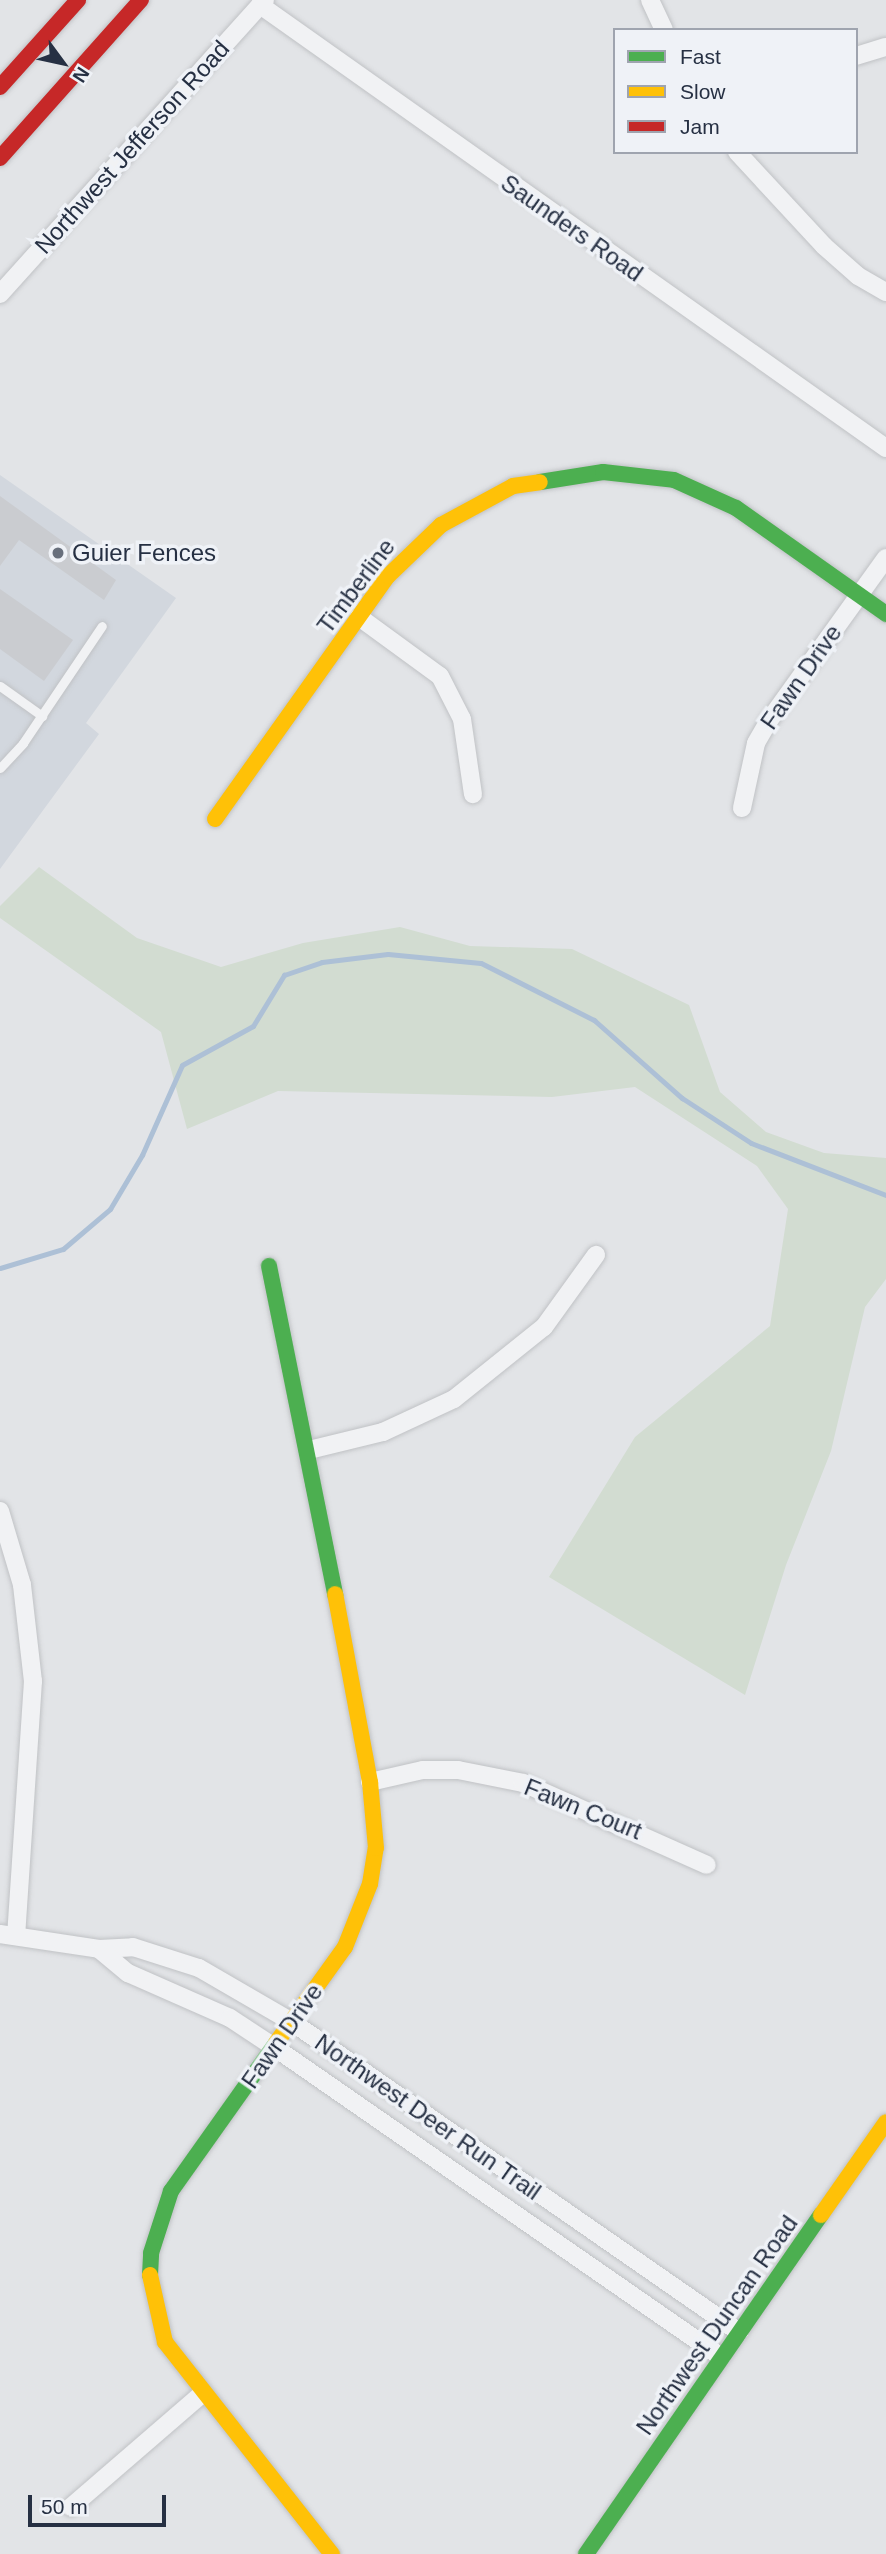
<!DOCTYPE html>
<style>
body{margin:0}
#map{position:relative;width:886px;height:2554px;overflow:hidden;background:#e2e4e7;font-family:Arial,sans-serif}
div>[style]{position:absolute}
.built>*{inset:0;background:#d2d7de}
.green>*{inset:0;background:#d2dcd1}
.stream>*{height:5px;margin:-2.5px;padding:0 2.5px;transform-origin:2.5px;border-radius:2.5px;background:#adc0d6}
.building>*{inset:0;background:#caccd0}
.roads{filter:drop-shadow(0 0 2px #c0c2c5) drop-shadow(0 0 2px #c0c2c5)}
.lane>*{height:9px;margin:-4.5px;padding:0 4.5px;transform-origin:4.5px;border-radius:4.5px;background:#f1f2f4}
.street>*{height:18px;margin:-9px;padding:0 9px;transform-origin:9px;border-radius:9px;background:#f1f2f4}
.fast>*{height:16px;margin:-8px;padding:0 8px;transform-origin:8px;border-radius:8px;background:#4caf50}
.slow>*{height:16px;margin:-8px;padding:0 8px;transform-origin:8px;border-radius:8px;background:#ffc107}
.jam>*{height:16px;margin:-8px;padding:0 8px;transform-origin:8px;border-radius:8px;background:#c62828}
.dots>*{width:19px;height:19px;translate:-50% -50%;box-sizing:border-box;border:4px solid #eff2f7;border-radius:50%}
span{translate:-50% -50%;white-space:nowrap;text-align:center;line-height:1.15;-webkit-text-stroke:7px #eff2f7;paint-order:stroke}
.street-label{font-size:24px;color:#263043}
.poi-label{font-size:24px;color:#263043}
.left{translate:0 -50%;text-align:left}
.legend{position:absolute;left:613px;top:28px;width:245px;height:126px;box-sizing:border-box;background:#eff2f7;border:2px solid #9fa4af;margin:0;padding:9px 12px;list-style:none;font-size:21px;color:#263043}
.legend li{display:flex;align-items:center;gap:14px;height:35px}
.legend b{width:35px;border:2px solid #9fa4af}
.north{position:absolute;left:28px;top:28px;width:70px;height:70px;-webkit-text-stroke:5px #eff2f7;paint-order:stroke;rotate:123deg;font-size:19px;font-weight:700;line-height:28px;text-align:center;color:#263043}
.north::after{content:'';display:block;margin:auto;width:24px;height:32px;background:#263043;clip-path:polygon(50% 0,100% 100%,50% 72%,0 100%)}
.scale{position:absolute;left:28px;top:2495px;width:138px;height:32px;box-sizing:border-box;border:4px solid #263043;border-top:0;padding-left:9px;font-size:21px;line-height:24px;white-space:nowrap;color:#263043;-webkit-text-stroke:5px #eff2f7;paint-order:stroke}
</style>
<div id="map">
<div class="built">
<i style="clip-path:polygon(0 475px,176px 598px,86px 723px,99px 734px,0 869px)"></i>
</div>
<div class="green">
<i style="clip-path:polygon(39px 867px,137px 938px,221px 967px,303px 943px,400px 927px,470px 946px,572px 949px,689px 1005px,720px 1092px,766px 1132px,824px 1153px,886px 1158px,886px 1279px,865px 1307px,831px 1451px,786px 1565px,745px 1695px,549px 1577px,635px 1437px,770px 1326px,788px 1209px,757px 1166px,635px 1087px,552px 1097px,278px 1091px,187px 1129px,161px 1032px,0 918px,0 906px)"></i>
</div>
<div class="stream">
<i style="left:0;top:1268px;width:66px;rotate:-16.8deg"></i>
<i style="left:63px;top:1249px;width:62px;rotate:-40.4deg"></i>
<i style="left:110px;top:1209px;width:63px;rotate:-59.3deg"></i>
<i style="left:142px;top:1155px;width:98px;rotate:-66deg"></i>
<i style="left:182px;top:1065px;width:81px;rotate:-28.8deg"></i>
<i style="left:253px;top:1026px;width:60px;rotate:-58.7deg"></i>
<i style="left:284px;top:975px;width:40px;rotate:-18.9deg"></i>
<i style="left:322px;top:962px;width:66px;rotate:-6.9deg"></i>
<i style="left:388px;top:954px;width:93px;rotate:5.5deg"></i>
<i style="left:481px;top:963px;width:127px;rotate:26.8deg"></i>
<i style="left:594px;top:1020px;width:118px;rotate:41.6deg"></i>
<i style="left:682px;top:1098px;width:82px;rotate:33.1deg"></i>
<i style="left:751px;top:1143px;width:145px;rotate:21.1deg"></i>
</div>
<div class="building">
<i style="clip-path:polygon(0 496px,116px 580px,104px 600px,19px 540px,0 566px)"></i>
<i style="clip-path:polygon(0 589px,73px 640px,44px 681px,0 649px)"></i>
</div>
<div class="roads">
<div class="lane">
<i style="left:0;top:686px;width:52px;rotate:35.5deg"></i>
<i style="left:0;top:768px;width:34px;rotate:-47deg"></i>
<i style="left:23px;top:743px;width:141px;rotate:-56deg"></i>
</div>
<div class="street">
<i style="left:650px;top:0;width:33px;rotate:65deg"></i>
<i style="left:260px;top:5px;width:767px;rotate:35.29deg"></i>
<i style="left:856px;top:56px;width:31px;rotate:-17deg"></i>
<i style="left:737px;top:152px;width:128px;rotate:47.2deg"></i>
<i style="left:824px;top:246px;width:45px;rotate:41.4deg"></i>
<i style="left:858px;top:276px;width:32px;rotate:30deg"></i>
<i style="left:0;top:294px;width:396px;rotate:-48deg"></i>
<i style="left:359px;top:617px;width:100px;rotate:36.1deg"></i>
<i style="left:440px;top:676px;width:48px;rotate:62.9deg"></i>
<i style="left:462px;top:719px;width:76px;rotate:81.7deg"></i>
<i style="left:742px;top:808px;width:66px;rotate:-77.8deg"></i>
<i style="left:756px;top:743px;width:24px;rotate:-60deg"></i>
<i style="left:768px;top:722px;width:202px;rotate:-54.3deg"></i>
<i style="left:309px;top:1450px;width:76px;rotate:-13.7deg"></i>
<i style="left:383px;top:1432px;width:78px;rotate:-24.9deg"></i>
<i style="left:454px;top:1399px;width:115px;rotate:-38.7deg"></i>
<i style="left:544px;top:1327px;width:89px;rotate:-54.2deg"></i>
<i style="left:0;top:1511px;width:77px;rotate:73.4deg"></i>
<i style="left:22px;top:1585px;width:97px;rotate:83.5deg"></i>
<i style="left:33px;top:1681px;width:255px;rotate:93.8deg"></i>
<i style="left:370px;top:1782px;width:54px;rotate:-12.8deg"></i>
<i style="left:423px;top:1770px;width:35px"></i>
<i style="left:458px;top:1770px;width:66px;rotate:11.3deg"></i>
<i style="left:523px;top:1783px;width:201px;rotate:24deg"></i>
<i style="left:0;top:1934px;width:100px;rotate:8.6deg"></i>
<i style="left:99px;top:1949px;width:34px;rotate:-3deg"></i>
<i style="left:133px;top:1947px;width:69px;rotate:17.7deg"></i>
<i style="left:199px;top:1968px;width:108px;rotate:30.1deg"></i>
<i style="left:292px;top:2022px;width:544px;rotate:34.74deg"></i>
<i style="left:99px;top:1949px;width:38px;rotate:40deg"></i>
<i style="left:128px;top:1973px;width:111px;rotate:23.8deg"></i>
<i style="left:230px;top:2018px;width:53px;rotate:33.4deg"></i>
<i style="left:274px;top:2047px;width:544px;rotate:34.74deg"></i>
<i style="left:71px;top:2507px;width:174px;rotate:-40.8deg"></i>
</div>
<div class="fast">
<i style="left:540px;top:482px;width:64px;rotate:-9deg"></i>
<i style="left:603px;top:472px;width:71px;rotate:6.4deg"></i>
<i style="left:674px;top:480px;width:68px;rotate:24.3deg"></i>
<i style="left:736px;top:508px;width:184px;rotate:35.2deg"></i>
<i style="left:269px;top:1266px;width:335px;rotate:78.6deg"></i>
<i style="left:150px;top:2275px;width:22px;rotate:-87deg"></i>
<i style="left:151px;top:2253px;width:65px;rotate:-72.1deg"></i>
<i style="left:171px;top:2191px;width:181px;rotate:-54.6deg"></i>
<i style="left:586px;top:2554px;width:412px;rotate:-55.3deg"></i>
</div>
<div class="slow">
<i style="left:215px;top:819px;width:298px;rotate:-54.6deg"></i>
<i style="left:388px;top:576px;width:74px;rotate:-43.9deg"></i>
<i style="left:441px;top:525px;width:82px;rotate:-28.4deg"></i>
<i style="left:513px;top:486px;width:27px;rotate:-8deg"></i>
<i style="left:276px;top:2043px;width:118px;rotate:-54.3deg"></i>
<i style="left:345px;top:1947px;width:68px;rotate:-68.4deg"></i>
<i style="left:370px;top:1884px;width:36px;rotate:-81deg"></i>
<i style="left:376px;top:1848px;width:66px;rotate:-95.2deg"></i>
<i style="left:370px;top:1782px;width:191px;rotate:-100.5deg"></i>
<i style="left:821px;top:2215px;width:113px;rotate:-55deg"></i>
<i style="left:150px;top:2275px;width:69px;rotate:77.4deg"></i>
<i style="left:165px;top:2342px;width:270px;rotate:51.8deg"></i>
</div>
<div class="jam">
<i style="left:0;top:87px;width:117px;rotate:-48.1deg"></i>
<i style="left:0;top:158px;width:212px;rotate:-48.3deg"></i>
</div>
</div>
<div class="dots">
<i style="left:58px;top:553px;background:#686f7c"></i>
</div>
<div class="street-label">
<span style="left:132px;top:147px;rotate:-48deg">Northwest Jefferson Road</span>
<span style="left:572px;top:228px;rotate:35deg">Saunders Road</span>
<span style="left:356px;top:586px;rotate:-53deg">Timberline</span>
<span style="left:801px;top:677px;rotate:-55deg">Fawn Drive</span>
<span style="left:583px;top:1809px;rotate:22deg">Fawn Court</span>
<span style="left:282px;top:2036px;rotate:-55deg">Fawn Drive</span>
<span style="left:428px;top:2117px;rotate:35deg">Northwest Deer Run Trail</span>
<span style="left:717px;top:2325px;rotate:-55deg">Northwest Duncan Road</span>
</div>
<div class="poi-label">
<span class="left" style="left:72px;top:553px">Guier Fences</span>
</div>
<ul class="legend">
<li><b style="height:9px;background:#4caf50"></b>Fast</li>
<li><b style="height:9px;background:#ffc107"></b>Slow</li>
<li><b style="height:9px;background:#c62828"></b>Jam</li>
</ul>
<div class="north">N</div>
<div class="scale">50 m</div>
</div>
